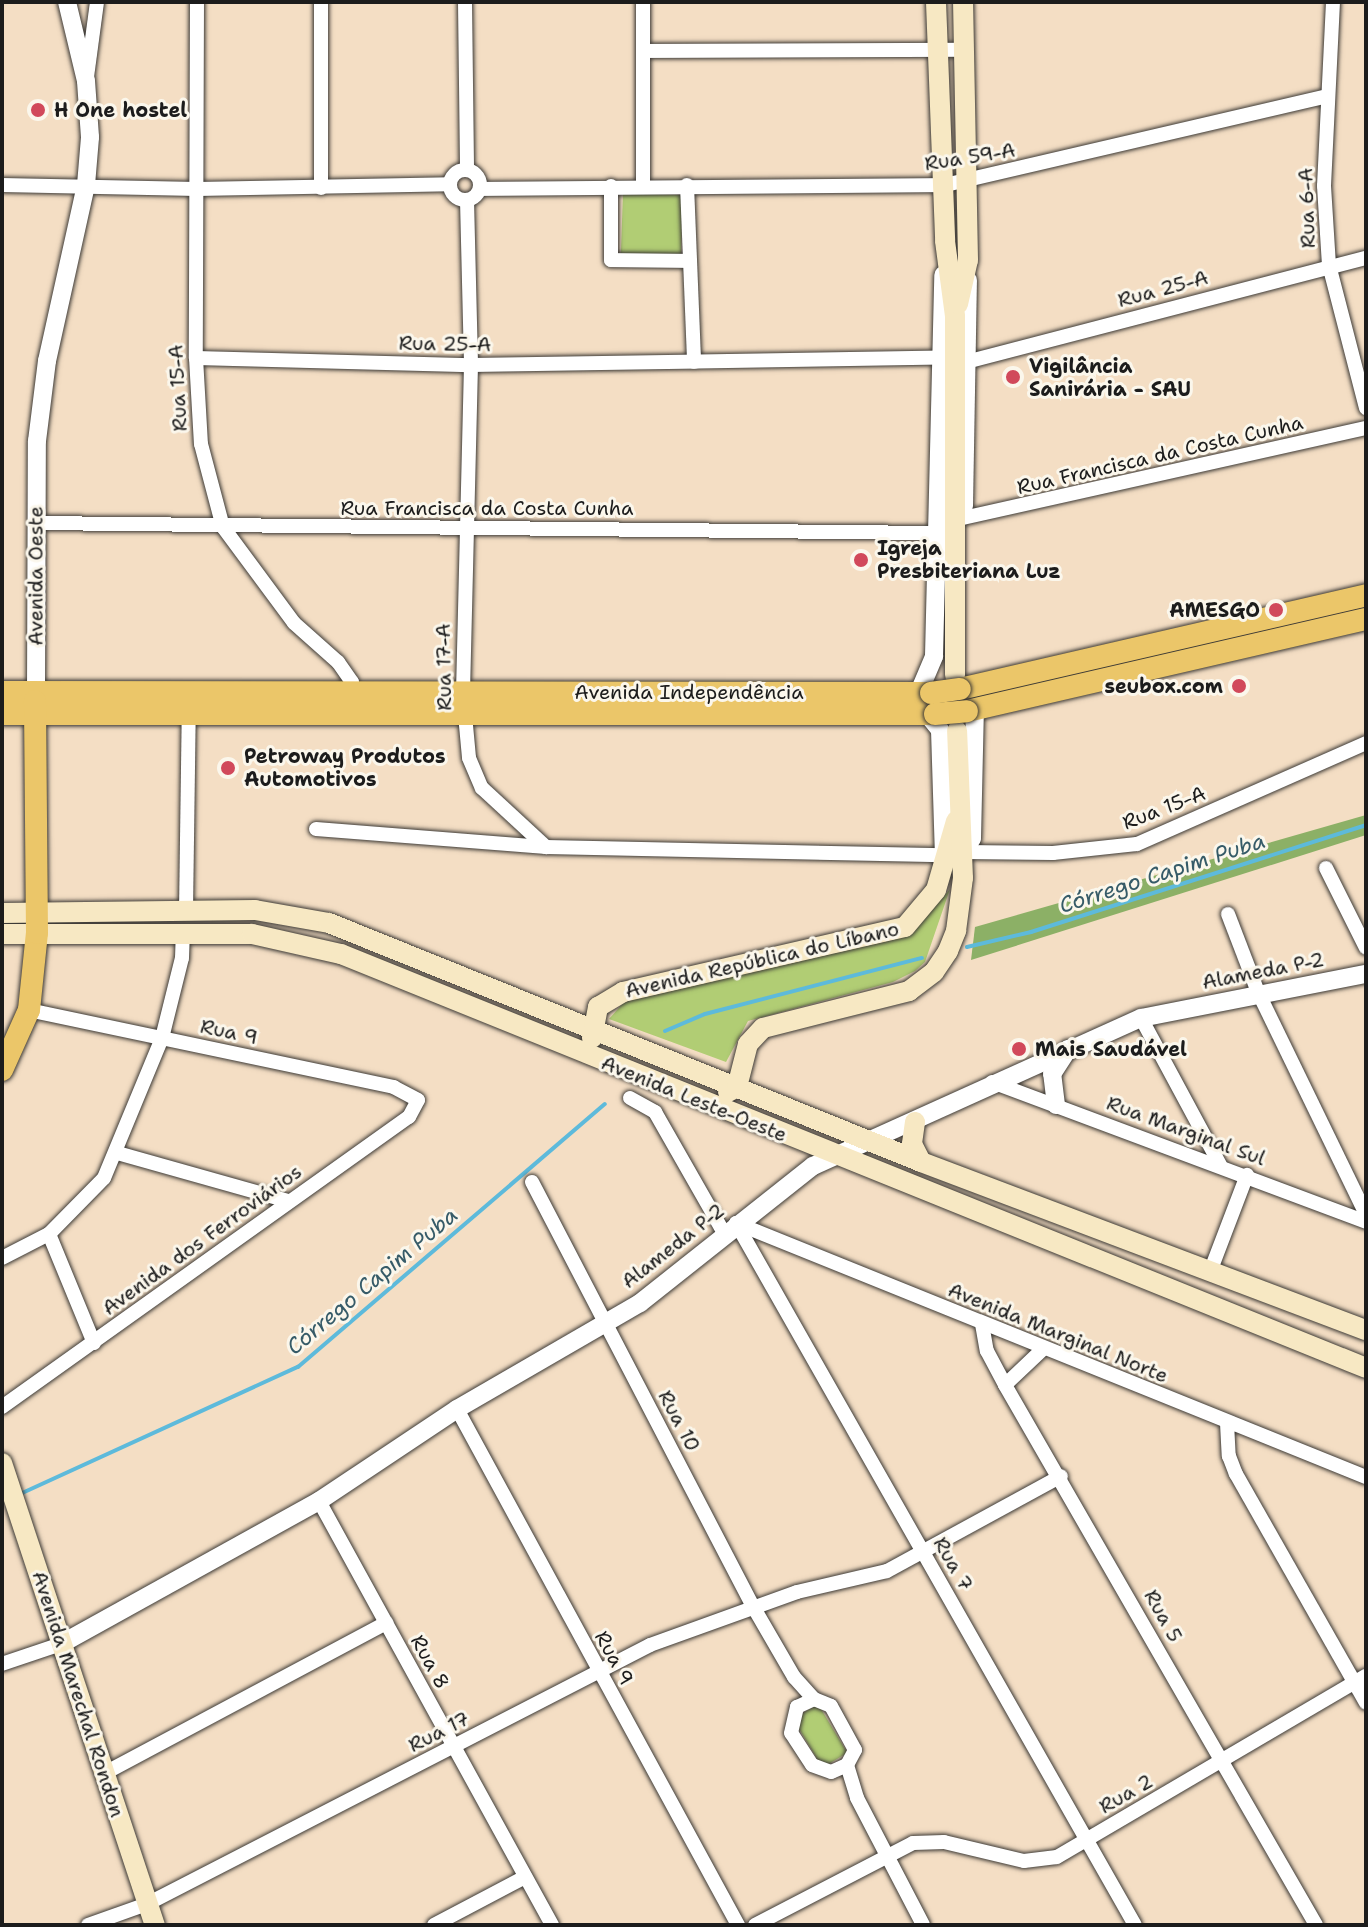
<!DOCTYPE html>
<meta charset="utf-8">
<style>
body{margin:0}
#map{position:relative;width:1368px;height:1927px;overflow:hidden;background:#f4dec4;font-family:"Shantell Sans",sans-serif}
div>[style]{position:absolute}
.green>*{inset:0;background:#b1cd74;transform-origin:0 0}
.forest>*{inset:0;background:#8cb066}
.stream>*{height:4px;margin:-2px;padding:0 2px;transform-origin:2px;border-radius:2px;background:#5dbadb}
.roads{filter:drop-shadow(0 0 2px #3c3935) drop-shadow(0 0 2px #3c3935)}
.minor>*{height:14px;margin:-7px;padding:0 7px;transform-origin:7px;border-radius:7px;background:#fff}
.minor>.ring{margin:-7px;padding:0;box-sizing:content-box;background:none;border:14px solid #fff;border-radius:50%}
.tertiary>*{height:18px;margin:-9px;padding:0 9px;transform-origin:9px;border-radius:9px;background:#fff}
.secondary>*{height:20px;margin:-10px;padding:0 10px;transform-origin:10px;border-radius:10px;background:#f7e8c3}
.primary>*{height:22px;margin:-11px;padding:0 11px;transform-origin:11px;border-radius:11px;background:#ebc669}
.bridges{filter:drop-shadow(0 0 2px #3c3935) drop-shadow(0 0 2px #3c3935)}
.primary-bridge>*{height:22px;margin:-11px;padding:0 11px;transform-origin:11px;border-radius:11px;background:#ebc669}
.dots>*{width:22px;height:22px;translate:-50% -50%;box-sizing:border-box;border:4px solid #fbf7ec;border-radius:50%}
span{translate:-50% -50%;white-space:nowrap;text-align:center;line-height:1.15;-webkit-text-stroke:6px #fbf7ec;paint-order:stroke}
.poi-label{font-size:20px;color:#1c1c1c;font-weight:700}
.left{translate:0 -50%;text-align:left}
.right{translate:-100% -50%;text-align:right}
.street-label{font-size:20px;color:#1c1c1c}
.water-label{font-size:22px;color:#365b68;font-style:italic}
.frame{position:absolute;inset:0;border:4px solid #1c1c1c;pointer-events:none}
</style>
<div id="map">
<div class="green">
<i style="left:623px;top:193px;width:60px;height:65px;rotate:2deg"></i>
<i style="clip-path:polygon(950px 889px,925px 962px,915px 971px,893px 982px,748px 1021px,726px 1062px,609px 1019px,625px 1001px,910px 935px)"></i>
<i style="left:818px;top:1704px;width:57px;height:29px;rotate:59deg"></i>
</div>
<div class="forest">
<i style="clip-path:polygon(1366px 815px,1366px 835px,971px 960px,975px 927px)"></i>
</div>
<div class="stream">
<i style="left:967px;top:947px;width:66px;rotate:-13.2deg"></i>
<i style="left:1031px;top:932px;width:352px;rotate:-17.7deg"></i>
<i style="left:665px;top:1031px;width:43px;rotate:-23deg"></i>
<i style="left:705px;top:1014px;width:224px;rotate:-14.5deg"></i>
<i style="left:20px;top:1494px;width:306px;rotate:-24.6deg"></i>
<i style="left:298px;top:1367px;width:404px;rotate:-40.6deg"></i>
</div>
<div class="roads">
<div class="minor">
<i style="left:197px;top:2px;width:356px;rotate:90.2deg"></i>
<i style="left:196px;top:358px;width:86px;rotate:86.7deg"></i>
<i style="left:201px;top:444px;width:86px;rotate:75.2deg"></i>
<i style="left:223px;top:527px;width:119px;rotate:53.5deg"></i>
<i style="left:294px;top:623px;width:59px;rotate:41.6deg"></i>
<i style="left:338px;top:662px;width:24px;rotate:55deg"></i>
<i style="left:352px;top:682px;width:15px;rotate:110deg"></i>
<i style="left:465px;top:2px;width:167px;rotate:89.3deg"></i>
<i style="left:643px;top:2px;width:182px;rotate:90deg"></i>
<i style="left:1333px;top:2px;width:184px;rotate:92.8deg"></i>
<i style="left:1324px;top:186px;width:79px;rotate:86.4deg"></i>
<i style="left:1329px;top:265px;width:148px;rotate:75.5deg"></i>
<i style="left:643px;top:51px;width:320px;rotate:-0.2deg"></i>
<i style="left:87px;top:77px;width:76px;rotate:-82.4deg"></i>
<i class="ring" style="left:450px;top:170px;width:16px;height:16px"></i>
<i style="left:2px;top:185px;width:195px;rotate:1.2deg"></i>
<i style="left:197px;top:189px;width:253px;rotate:-1.1deg"></i>
<i style="left:687px;top:185px;width:177px;rotate:87.7deg"></i>
<i style="left:611px;top:186px;width:74px;rotate:90deg"></i>
<i style="left:611px;top:260px;width:78px;rotate:0.7deg"></i>
<i style="left:321px;top:188px;width:186px;rotate:-90deg"></i>
<i style="left:481px;top:189px;width:464px;rotate:-0.5deg"></i>
<i style="left:945px;top:185px;width:392px;rotate:-13.1deg"></i>
<i style="left:467px;top:200px;width:165px;rotate:88.6deg"></i>
<i style="left:471px;top:365px;width:328px;rotate:91.4deg"></i>
<i style="left:463px;top:693px;width:65px;rotate:84.7deg"></i>
<i style="left:469px;top:758px;width:33px;rotate:67deg"></i>
<i style="left:482px;top:788px;width:87px;rotate:42.7deg"></i>
<i style="left:546px;top:847px;width:398px;rotate:1.2deg"></i>
<i style="left:196px;top:358px;width:275px;rotate:1.5deg"></i>
<i style="left:471px;top:365px;width:471px;rotate:-0.9deg"></i>
<i style="left:970px;top:361px;width:409px;rotate:-14.6deg"></i>
<i style="left:963px;top:518px;width:413px;rotate:-12.6deg"></i>
<i style="left:37px;top:523px;width:900px;rotate:0.64deg"></i>
<i style="left:316px;top:829px;width:231px;rotate:4.5deg"></i>
<i style="left:964px;top:852px;width:89px;rotate:0.6deg"></i>
<i style="left:1053px;top:853px;width:84px;rotate:-6.1deg"></i>
<i style="left:1137px;top:844px;width:250px;rotate:-23.8deg"></i>
<i style="left:1326px;top:868px;width:89px;rotate:63.4deg"></i>
<i style="left:186px;top:911px;width:205px;rotate:-89.2deg"></i>
<i style="left:1228px;top:914px;width:84px;rotate:69deg"></i>
<i style="left:1258px;top:992px;width:247px;rotate:64.1deg"></i>
<i style="left:1141px;top:1018px;width:167px;rotate:61.7deg"></i>
<i style="left:992px;top:1082px;width:399px;rotate:20.5deg"></i>
<i style="left:630px;top:1098px;width:29px;rotate:29deg"></i>
<i style="left:655px;top:1112px;width:139px;rotate:60.3deg"></i>
<i style="left:117px;top:1153px;width:178px;rotate:15.7deg"></i>
<i style="left:532px;top:1182px;width:480px;rotate:62.5deg"></i>
<i style="left:754px;top:1608px;width:80px;rotate:59.9deg"></i>
<i style="left:794px;top:1677px;width:30px;rotate:48deg"></i>
<i style="left:736px;top:1223px;width:807px;rotate:60.39deg"></i>
<i style="left:736px;top:1223px;width:679px;rotate:21.96deg"></i>
<i style="left:49px;top:1234px;width:118px;rotate:67.6deg"></i>
<i style="left:2px;top:1258px;width:53px;rotate:-27.1deg"></i>
<i style="left:49px;top:1234px;width:78px;rotate:-45.5deg"></i>
<i style="left:104px;top:1178px;width:152px;rotate:-67.5deg"></i>
<i style="left:162px;top:1038px;width:82px;rotate:-76deg"></i>
<i style="left:182px;top:958px;width:27px;rotate:-88deg"></i>
<i style="left:1210px;top:1272px;width:104px;rotate:-69.1deg"></i>
<i style="left:982px;top:1324px;width:27px;rotate:80deg"></i>
<i style="left:987px;top:1351px;width:38px;rotate:62deg"></i>
<i style="left:1005px;top:1385px;width:623px;rotate:60.06deg"></i>
<i style="left:1005px;top:1385px;width:51px;rotate:-43.4deg"></i>
<i style="left:2px;top:1407px;width:500px;rotate:-35.5deg"></i>
<i style="left:409px;top:1117px;width:19px;rotate:-62deg"></i>
<i style="left:418px;top:1100px;width:27px;rotate:-152deg"></i>
<i style="left:394px;top:1087px;width:373px;rotate:-168.1deg"></i>
<i style="left:457px;top:1409px;width:588px;rotate:61.43deg"></i>
<i style="left:1227px;top:1423px;width:33px;rotate:87deg"></i>
<i style="left:1229px;top:1456px;width:19px;rotate:69deg"></i>
<i style="left:1236px;top:1474px;width:263px;rotate:60.4deg"></i>
<i style="left:319px;top:1501px;width:484px;rotate:61.2deg"></i>
<i style="left:2px;top:1664px;width:62px;rotate:-18.7deg"></i>
<i style="left:814px;top:1699px;width:18px;rotate:22deg"></i>
<i style="left:831px;top:1706px;width:50px;rotate:61.4deg"></i>
<i style="left:855px;top:1750px;width:17px;rotate:118deg"></i>
<i style="left:847px;top:1765px;width:17px;rotate:156deg"></i>
<i style="left:831px;top:1772px;width:20px;rotate:-160deg"></i>
<i style="left:812px;top:1765px;width:38px;rotate:-123deg"></i>
<i style="left:791px;top:1733px;width:27px;rotate:-77deg"></i>
<i style="left:797px;top:1707px;width:19px;rotate:-25deg"></i>
<i style="left:847px;top:1765px;width:34px;rotate:73deg"></i>
<i style="left:857px;top:1798px;width:143px;rotate:62.5deg"></i>
<i style="left:105px;top:1773px;width:319px;rotate:-28.1deg"></i>
<i style="left:88px;top:1925px;width:63px;rotate:-19.6deg"></i>
<i style="left:147px;top:1904px;width:566px;rotate:-27.24deg"></i>
<i style="left:650px;top:1645px;width:156px;rotate:-19.8deg"></i>
<i style="left:797px;top:1592px;width:92px;rotate:-13.1deg"></i>
<i style="left:887px;top:1571px;width:198px;rotate:-28.6deg"></i>
<i style="left:434px;top:1925px;width:103px;rotate:-27.8deg"></i>
<i style="left:755px;top:1925px;width:178px;rotate:-27.4deg"></i>
<i style="left:913px;top:1843px;width:31px;rotate:-2deg"></i>
<i style="left:944px;top:1842px;width:82px;rotate:13.4deg"></i>
<i style="left:1024px;top:1861px;width:33px;rotate:-7deg"></i>
<i style="left:1057px;top:1857px;width:358px;rotate:-30.4deg"></i>
</div>
<div class="tertiary">
<i style="left:964px;top:506px;width:226px;rotate:-89deg"></i>
<i style="left:36px;top:692px;width:251px;rotate:-89.8deg"></i>
<i style="left:37px;top:441px;width:81px;rotate:-82.9deg"></i>
<i style="left:47px;top:361px;width:180px;rotate:-77.5deg"></i>
<i style="left:86px;top:185px;width:48px;rotate:-85.2deg"></i>
<i style="left:90px;top:137px;width:56px;rotate:-94.1deg"></i>
<i style="left:86px;top:81px;width:81px;rotate:-103.5deg"></i>
<i style="left:919px;top:692px;width:39px;rotate:-67deg"></i>
<i style="left:934px;top:656px;width:381px;rotate:-88.6deg"></i>
<i style="left:928px;top:715px;width:19px;rotate:51deg"></i>
<i style="left:940px;top:730px;width:125px;rotate:88.2deg"></i>
<i style="left:964px;top:852px;width:16px;rotate:-60deg"></i>
<i style="left:972px;top:838px;width:128px;rotate:-88.7deg"></i>
<i style="left:1056px;top:1105px;width:31px;rotate:-97deg"></i>
<i style="left:1052px;top:1074px;width:30px;rotate:-57deg"></i>
<i style="left:61px;top:1644px;width:295px;rotate:-29deg"></i>
<i style="left:319px;top:1501px;width:166px;rotate:-33.7deg"></i>
<i style="left:457px;top:1409px;width:211px;rotate:-30.1deg"></i>
<i style="left:640px;top:1303px;width:221px;rotate:-38.4deg"></i>
<i style="left:813px;top:1166px;width:360px;rotate:-24.3deg"></i>
<i style="left:1141px;top:1018px;width:229px;rotate:-11.1deg"></i>
</div>
<div class="secondary">
<i style="left:936px;top:2px;width:239px;rotate:87.8deg"></i>
<i style="left:945px;top:241px;width:76px;rotate:82.4deg"></i>
<i style="left:955px;top:316px;width:359px;rotate:90deg"></i>
<i style="left:958px;top:304px;width:45px;rotate:-77.2deg"></i>
<i style="left:968px;top:260px;width:258px;rotate:-91.1deg"></i>
<i style="left:2px;top:913px;width:253px;rotate:-0.7deg"></i>
<i style="left:255px;top:910px;width:75px;rotate:10deg"></i>
<i style="left:329px;top:923px;width:638px;rotate:21.98deg"></i>
<i style="left:921px;top:1162px;width:476px;rotate:20.7deg"></i>
<i style="left:2px;top:934px;width:250px"></i>
<i style="left:252px;top:934px;width:91px;rotate:12.7deg"></i>
<i style="left:341px;top:954px;width:1105px;rotate:21.99deg"></i>
<i style="left:592px;top:1038px;width:32px;rotate:-79deg"></i>
<i style="left:598px;top:1007px;width:29px;rotate:-31deg"></i>
<i style="left:623px;top:992px;width:289px;rotate:-13deg"></i>
<i style="left:905px;top:927px;width:48px;rotate:-50deg"></i>
<i style="left:936px;top:890px;width:72px;rotate:-73.8deg"></i>
<i style="left:728px;top:1092px;width:10px;rotate:-29deg"></i>
<i style="left:737px;top:1087px;width:44px;rotate:-75.7deg"></i>
<i style="left:748px;top:1044px;width:22px;rotate:-47deg"></i>
<i style="left:763px;top:1028px;width:151px;rotate:-14.2deg"></i>
<i style="left:909px;top:991px;width:31px;rotate:-37deg"></i>
<i style="left:934px;top:972px;width:25px;rotate:-56deg"></i>
<i style="left:948px;top:951px;width:22px;rotate:-68deg"></i>
<i style="left:956px;top:931px;width:53px;rotate:-82.5deg"></i>
<i style="left:963px;top:878px;width:147px;rotate:-92.3deg"></i>
<i style="left:915px;top:1122px;width:22px;rotate:98deg"></i>
<i style="left:912px;top:1144px;width:20px;rotate:63deg"></i>
<i style="left:2px;top:1463px;width:487px;rotate:71.7deg"></i>
</div>
<div class="primary">
<i style="left:960px;top:689px;width:417px;rotate:-13deg"></i>
<i style="left:2px;top:692px;width:929px;rotate:0.06deg"></i>
<i style="left:967px;top:711px;width:409px;rotate:-13deg"></i>
<i style="left:2px;top:714px;width:933px"></i>
<i style="left:2px;top:1070px;width:66px;rotate:-65.8deg"></i>
<i style="left:29px;top:1010px;width:77px;rotate:-84.1deg"></i>
<i style="left:37px;top:933px;width:232px;rotate:-90.5deg"></i>
</div>
</div>
<div class="bridges">
<div class="primary-bridge">
<i style="left:931px;top:693px;width:29px;rotate:-8deg"></i>
<i style="left:935px;top:714px;width:32px;rotate:-5deg"></i>
</div>
</div>
<div class="dots">
<i style="left:38px;top:110px;background:#d1495b"></i>
<i style="left:1013px;top:377px;background:#d1495b"></i>
<i style="left:861px;top:560px;background:#d1495b"></i>
<i style="left:1276px;top:610px;background:#d1495b"></i>
<i style="left:1239px;top:686px;background:#d1495b"></i>
<i style="left:228px;top:768px;background:#d1495b"></i>
<i style="left:1019px;top:1049px;background:#d1495b"></i>
</div>
<div class="poi-label">
<span class="left" style="left:54px;top:110px">H One hostel</span>
<span class="left" style="left:1029px;top:378px">Vigilância<br>Sanirária - SAU</span>
<span class="left" style="left:877px;top:560px">Igreja<br>Presbiteriana Luz</span>
<span class="right" style="left:1260px;top:610px">AMESGO</span>
<span class="right" style="left:1223px;top:686px">seubox.com</span>
<span class="left" style="left:244px;top:768px">Petroway Produtos<br>Automotivos</span>
<span class="left" style="left:1035px;top:1049px">Mais Saudável</span>
</div>
<div class="street-label">
<span style="left:970px;top:157px;rotate:-9deg">Rua 59-A</span>
<span style="left:1307px;top:208px;rotate:-92deg">Rua 6-A</span>
<span style="left:1163px;top:289px;rotate:-15deg">Rua 25-A</span>
<span style="left:445px;top:344px;rotate:1deg">Rua 25-A</span>
<span style="left:178px;top:388px;rotate:-93deg">Rua 15-A</span>
<span style="left:1160px;top:455px;rotate:-13deg">Rua Francisca da Costa Cunha</span>
<span style="left:487px;top:508px">Rua Francisca da Costa Cunha</span>
<span style="left:36px;top:576px;rotate:-90deg">Avenida Oeste</span>
<span style="left:444px;top:667px;rotate:-91deg">Rua 17-A</span>
<span style="left:689px;top:692px">Avenida Independência</span>
<span style="left:1164px;top:808px;rotate:-21deg">Rua 15-A</span>
<span style="left:762px;top:960px;rotate:-13deg">Avenida República do Líbano</span>
<span style="left:1263px;top:971px;rotate:-11deg">Alameda P-2</span>
<span style="left:229px;top:1032px;rotate:12deg">Rua 9</span>
<span style="left:694px;top:1099px;rotate:22deg">Avenida Leste-Oeste</span>
<span style="left:1186px;top:1131px;rotate:20deg">Rua Marginal Sul</span>
<span style="left:202px;top:1240px;rotate:-36deg">Avenida dos Ferroviários</span>
<span style="left:673px;top:1246px;rotate:-38deg">Alameda P-2</span>
<span style="left:1058px;top:1333px;rotate:22deg">Avenida Marginal Norte</span>
<span style="left:679px;top:1421px;rotate:62deg">Rua 10</span>
<span style="left:953px;top:1564px;rotate:60deg">Rua 7</span>
<span style="left:1163px;top:1616px;rotate:61deg">Rua 5</span>
<span style="left:614px;top:1658px;rotate:61deg">Rua 9</span>
<span style="left:430px;top:1662px;rotate:61deg">Rua 8</span>
<span style="left:78px;top:1694px;rotate:72deg">Avenida Marechal Rondon</span>
<span style="left:439px;top:1732px;rotate:-27deg">Rua 17</span>
<span style="left:1126px;top:1794px;rotate:-30deg">Rua 2</span>
</div>
<div class="water-label">
<span style="left:1162px;top:873px;rotate:-18deg">Córrego Capim Puba</span>
<span style="left:372px;top:1281px;rotate:-40deg">Córrego Capim Puba</span>
</div>
<div class="frame"></div>
</div>
